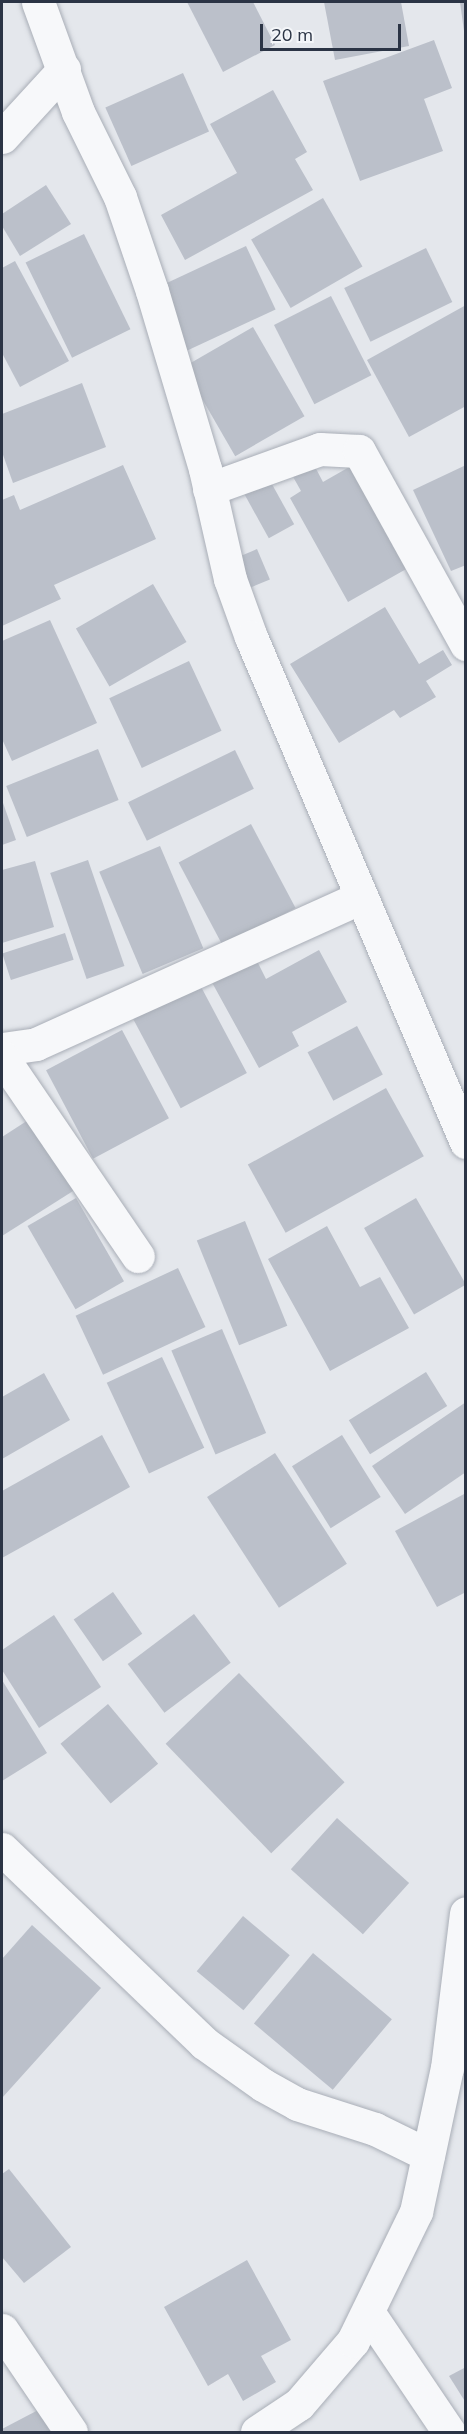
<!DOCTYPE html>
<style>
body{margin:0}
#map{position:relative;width:467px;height:2434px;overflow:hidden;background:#e4e7ec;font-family:Mulish,sans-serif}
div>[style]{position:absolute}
.building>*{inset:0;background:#bbc0ca;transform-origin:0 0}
.roads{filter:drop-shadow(0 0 2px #a9aeb7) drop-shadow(0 0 2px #a9aeb7)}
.street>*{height:33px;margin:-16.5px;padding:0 16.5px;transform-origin:16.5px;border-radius:16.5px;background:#f7f8fa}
span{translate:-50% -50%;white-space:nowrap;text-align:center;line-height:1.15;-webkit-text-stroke:6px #f4f6f9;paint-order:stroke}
.frame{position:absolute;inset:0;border:3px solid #2b3445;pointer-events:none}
.scale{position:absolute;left:260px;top:24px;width:141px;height:27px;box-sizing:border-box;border:3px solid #2b3445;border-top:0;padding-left:8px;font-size:18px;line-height:21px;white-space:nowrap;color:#2b3445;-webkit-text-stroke:4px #f4f6f9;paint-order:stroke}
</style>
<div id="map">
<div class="building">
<i style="clip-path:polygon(187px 2px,253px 2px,275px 45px,223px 72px)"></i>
<i style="clip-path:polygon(324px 2px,401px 2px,409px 46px,335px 60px)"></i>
<i style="clip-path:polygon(460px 2px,466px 2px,466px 31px,464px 31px)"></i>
<i style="clip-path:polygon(434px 40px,452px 88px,424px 99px,443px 151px,360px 181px,323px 81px)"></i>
<i style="left:183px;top:73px;width:64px;height:85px;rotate:66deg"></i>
<i style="clip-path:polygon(273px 90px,307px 152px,295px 159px,313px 190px,185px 260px,161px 215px,237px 173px,210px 124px)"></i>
<i style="clip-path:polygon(46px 185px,71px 224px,20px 256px,2px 226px,2px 214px)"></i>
<i style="left:323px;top:198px;width:79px;height:83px;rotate:60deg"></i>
<i style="left:84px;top:234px;width:106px;height:65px;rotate:64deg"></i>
<i style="left:246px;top:246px;width:70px;height:98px;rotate:65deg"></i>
<i style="left:426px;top:248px;width:60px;height:91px;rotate:64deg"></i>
<i style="clip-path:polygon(15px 261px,69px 361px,20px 387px,2px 353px,2px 268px)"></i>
<i style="left:331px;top:296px;width:89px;height:64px;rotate:63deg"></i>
<i style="clip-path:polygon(466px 305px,466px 406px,409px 437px,367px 360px)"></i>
<i style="left:253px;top:327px;width:103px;height:80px;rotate:60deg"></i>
<i style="clip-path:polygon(82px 383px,106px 447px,13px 483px,2px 452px,2px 414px)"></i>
<i style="clip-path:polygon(313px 463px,323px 482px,351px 466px,408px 568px,348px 602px,290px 498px,301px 491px,292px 475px)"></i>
<i style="clip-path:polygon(123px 465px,156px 539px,54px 585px,61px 599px,2px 626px,2px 500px,14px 495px,20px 510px)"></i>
<i style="clip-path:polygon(466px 465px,466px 565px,451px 571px,413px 490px)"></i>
<i style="left:268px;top:477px;width:54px;height:29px;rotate:61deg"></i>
<i style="left:257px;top:549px;width:33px;height:26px;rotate:67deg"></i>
<i style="left:153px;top:584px;width:67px;height:89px;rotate:60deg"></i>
<i style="clip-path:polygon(385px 607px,419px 664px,443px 650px,452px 665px,426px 681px,436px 697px,400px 718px,394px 710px,339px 743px,290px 664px)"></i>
<i style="clip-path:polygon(50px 620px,97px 723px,12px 761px,2px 739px,2px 641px)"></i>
<i style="left:189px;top:661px;width:77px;height:88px;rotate:65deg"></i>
<i style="left:98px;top:749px;width:55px;height:99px;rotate:68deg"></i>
<i style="left:235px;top:750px;width:43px;height:119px;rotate:64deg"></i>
<i style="clip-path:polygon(2px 800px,16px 840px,2px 845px)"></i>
<i style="left:251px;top:824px;width:95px;height:82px;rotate:62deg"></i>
<i style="left:160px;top:846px;width:111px;height:66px;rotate:67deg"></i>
<i style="left:88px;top:860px;width:112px;height:40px;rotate:71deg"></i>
<i style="clip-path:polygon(35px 861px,54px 927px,2px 943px,2px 870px)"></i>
<i style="left:65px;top:933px;width:28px;height:66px;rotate:72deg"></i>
<i style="clip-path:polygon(319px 950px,347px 1002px,292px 1032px,299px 1046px,259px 1068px,209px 977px,253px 953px,266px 979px)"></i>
<i style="left:199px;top:983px;width:102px;height:75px;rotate:62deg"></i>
<i style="left:357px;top:1026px;width:55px;height:56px;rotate:62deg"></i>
<i style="left:122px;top:1030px;width:100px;height:86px;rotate:62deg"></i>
<i style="left:386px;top:1088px;width:78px;height:158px;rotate:61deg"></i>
<i style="clip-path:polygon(36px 1115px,81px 1186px,2px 1236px,2px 1137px)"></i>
<i style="left:76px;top:1198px;width:96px;height:56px;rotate:60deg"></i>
<i style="left:416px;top:1198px;width:100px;height:60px;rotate:60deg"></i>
<i style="left:245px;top:1221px;width:113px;height:52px;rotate:68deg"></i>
<i style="clip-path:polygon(327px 1226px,360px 1287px,380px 1277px,409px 1328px,330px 1371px,268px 1259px)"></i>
<i style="left:178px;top:1268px;width:65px;height:113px;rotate:65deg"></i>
<i style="left:222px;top:1329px;width:113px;height:55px;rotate:67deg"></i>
<i style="left:162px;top:1357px;width:100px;height:61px;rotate:65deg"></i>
<i style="left:426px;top:1372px;width:40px;height:91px;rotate:58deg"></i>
<i style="clip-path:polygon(44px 1373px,70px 1420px,2px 1459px,2px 1397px)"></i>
<i style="clip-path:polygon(466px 1402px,466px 1472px,405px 1514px,372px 1466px)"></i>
<i style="clip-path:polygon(102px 1435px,130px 1487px,2px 1558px,2px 1491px)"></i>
<i style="left:342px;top:1435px;width:73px;height:59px;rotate:58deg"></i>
<i style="left:275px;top:1453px;width:132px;height:81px;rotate:57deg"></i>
<i style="clip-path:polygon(466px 1493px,466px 1592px,437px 1607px,395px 1531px)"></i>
<i style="left:113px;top:1592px;width:51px;height:48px;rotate:55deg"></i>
<i style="left:194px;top:1614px;width:61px;height:83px;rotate:53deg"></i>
<i style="clip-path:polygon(54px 1615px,101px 1687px,39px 1728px,2px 1670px,2px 1650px)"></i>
<i style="left:239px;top:1673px;width:152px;height:102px;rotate:46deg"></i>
<i style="clip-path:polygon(2px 1680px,47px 1753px,2px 1781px)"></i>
<i style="left:108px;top:1704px;width:78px;height:62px;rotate:50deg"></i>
<i style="left:337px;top:1818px;width:97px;height:69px;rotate:42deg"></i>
<i style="left:243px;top:1916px;width:61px;height:72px;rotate:40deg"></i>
<i style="clip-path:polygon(32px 1925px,101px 1988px,2px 2098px,2px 1959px)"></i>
<i style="left:313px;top:1953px;width:103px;height:92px;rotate:40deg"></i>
<i style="clip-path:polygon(9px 2169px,71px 2247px,24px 2283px,2px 2257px,2px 2174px)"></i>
<i style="clip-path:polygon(247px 2260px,291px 2340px,261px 2356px,276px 2382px,243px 2401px,228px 2374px,208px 2386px,164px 2307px)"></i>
<i style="clip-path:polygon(466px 2367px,466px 2403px,449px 2376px)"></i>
<i style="clip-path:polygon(42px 2408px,55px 2432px,2px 2432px,2px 2429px)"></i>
</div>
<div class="roads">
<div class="street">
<i style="left:38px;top:2px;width:117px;rotate:70deg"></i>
<i style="left:78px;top:112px;width:95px;rotate:63.7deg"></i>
<i style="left:120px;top:197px;width:99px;rotate:71.2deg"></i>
<i style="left:152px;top:291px;width:186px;rotate:73.4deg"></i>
<i style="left:205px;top:469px;width:113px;rotate:77.2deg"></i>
<i style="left:230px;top:579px;width:62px;rotate:70.1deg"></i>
<i style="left:251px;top:637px;width:549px;rotate:66.94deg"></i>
<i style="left:2px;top:137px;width:92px;rotate:-47.6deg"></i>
<i style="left:209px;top:489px;width:118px;rotate:-19.8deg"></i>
<i style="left:320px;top:449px;width:39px;rotate:3deg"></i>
<i style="left:359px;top:451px;width:221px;rotate:61deg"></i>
<i style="left:2px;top:1049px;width:34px;rotate:-8deg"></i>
<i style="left:36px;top:1044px;width:355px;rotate:-24.3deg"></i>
<i style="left:2px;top:1057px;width:241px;rotate:55.7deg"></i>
<i style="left:2px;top:1849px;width:280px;rotate:43.8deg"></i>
<i style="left:204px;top:2043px;width:72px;rotate:35.4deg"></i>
<i style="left:263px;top:2085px;width:39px;rotate:29deg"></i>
<i style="left:297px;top:2104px;width:82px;rotate:17.8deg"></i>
<i style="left:375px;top:2129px;width:59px;rotate:26.1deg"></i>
<i style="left:370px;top:2315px;width:141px;rotate:56deg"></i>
<i style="left:2px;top:2330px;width:123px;rotate:55.9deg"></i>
<i style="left:257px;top:2432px;width:50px;rotate:-33.7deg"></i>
<i style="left:299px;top:2404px;width:83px;rotate:-49.4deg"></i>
<i style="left:353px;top:2341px;width:144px;rotate:-64deg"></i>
<i style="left:416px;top:2212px;width:147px;rotate:-77.9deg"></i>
<i style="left:447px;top:2068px;width:156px;rotate:-83deg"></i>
</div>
</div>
<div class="frame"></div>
<div class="scale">20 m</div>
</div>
